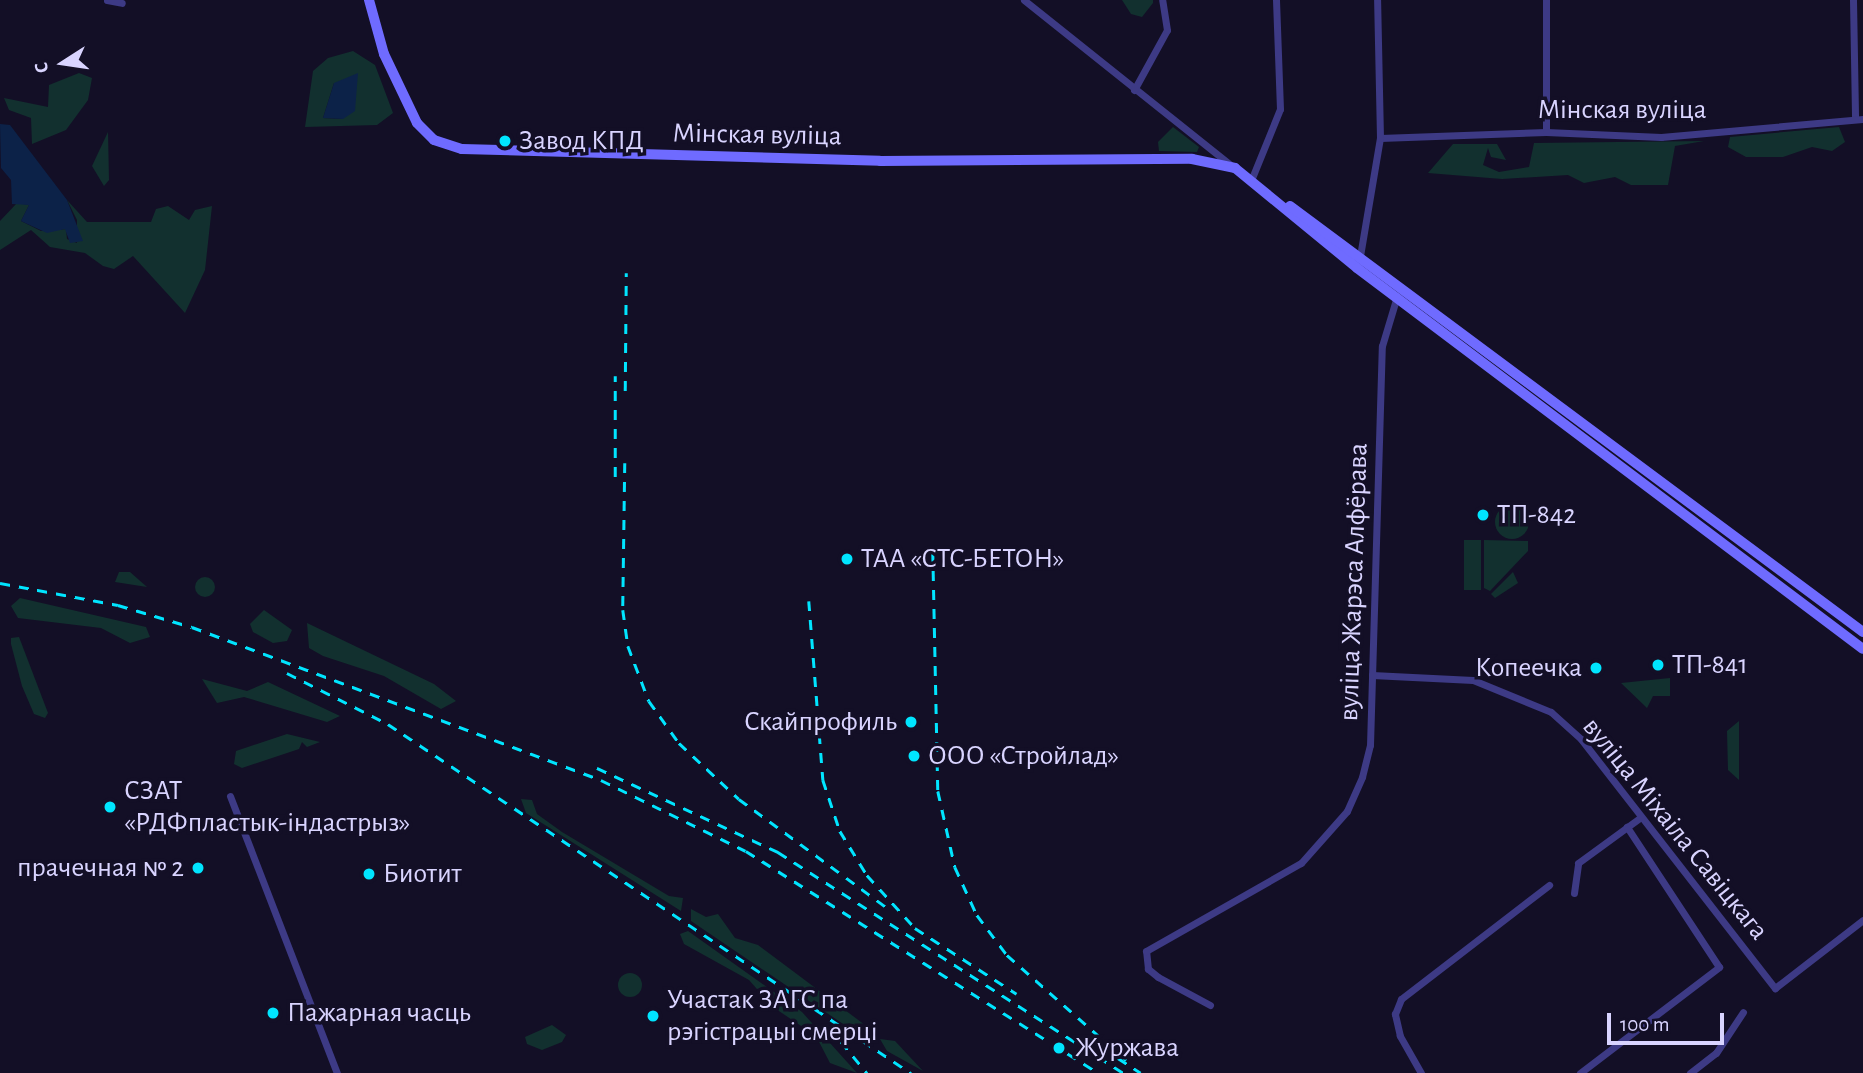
<!DOCTYPE html>
<meta charset="utf-8">
<style>
body{margin:0}
#map{position:relative;width:1863px;height:1073px;overflow:hidden;background:#130f26;font-family:"Alegreya Sans",sans-serif}
div>[style]{position:absolute}
.green>*{inset:0;background:#12302f;transform-origin:0 0}
.round{border-radius:50%}
.water>*{inset:0;background:#0c2248}
.minor>*{height:7px;margin:-3.5px;padding:0 3.5px;transform-origin:3.5px;border-radius:3.5px;background:#3d3a85}
.secondary>*{height:10px;margin:-5px;padding:0 5px;transform-origin:5px;border-radius:5px;background:#6f6bff}
.rail>*{height:2.5px;margin-top:-1.25px;transform-origin:0;background:repeating-linear-gradient(90deg,#00e5ff 0 10px,transparent 0 19px)}
.dots>*{width:19px;height:19px;translate:-50% -50%;box-sizing:border-box;border:4px solid #130f26;border-radius:50%}
span{translate:-50% -50%;white-space:nowrap;text-align:center;line-height:1.15;-webkit-text-stroke:7px #130f26;paint-order:stroke}
.street-label{font-size:28px;color:#d9d4ff}
.poi-label{font-size:28px;color:#d9d4ff}
.left{translate:0 -50%;text-align:left}
.right{translate:-100% -50%;text-align:right}
.north{position:absolute;left:28px;top:28px;width:70px;height:70px;-webkit-text-stroke:5px #130f26;paint-order:stroke;rotate:258deg;font-size:19px;font-weight:700;line-height:28px;text-align:center;color:#d9d4ff}
.north::after{content:'';display:block;margin:auto;width:24px;height:32px;background:#d9d4ff;clip-path:polygon(50% 0,100% 100%,50% 72%,0 100%)}
.scale{position:absolute;left:1607px;top:1013px;width:117px;height:32px;box-sizing:border-box;border:4px solid #d9d4ff;border-top:0;padding-left:9px;font-size:21px;line-height:24px;white-space:nowrap;color:#d9d4ff;-webkit-text-stroke:5px #130f26;paint-order:stroke}
</style>
<div id="map">
<div class="green">
<i style="clip-path:polygon(1122px 0,1153px 0,1153px 3px,1142px 17px,1131px 14px)"></i>
<i style="clip-path:polygon(evenodd,353px 51px,375px 65px,393px 113px,377px 125px,305px 127px,313px 71px,328px 58px,353px 51px,334px 83px,343px 119px,323px 118px,334px 83px)"></i>
<i style="clip-path:polygon(79px 73px,92px 78px,88px 100px,66px 130px,32px 144px,31px 118px,9px 110px,4px 98px,48px 107px,49px 85px)"></i>
<i style="clip-path:polygon(1173px 127px,1199px 147px,1197px 152px,1159px 151px,1158px 142px)"></i>
<i style="clip-path:polygon(1839px 127px,1845px 142px,1832px 151px,1812px 147px,1783px 157px,1746px 157px,1728px 147px,1730px 137px)"></i>
<i style="clip-path:polygon(108px 132px,109px 180px,104px 186px,92px 166px)"></i>
<i style="clip-path:polygon(1704px 141px,1675px 146px,1668px 185px,1631px 185px,1615px 177px,1584px 183px,1568px 175px,1502px 179px,1428px 173px,1453px 144px,1497px 144px,1506px 160px,1491px 157px,1488px 148px,1483px 165px,1499px 172px,1529px 167px,1534px 143px)"></i>
<i style="clip-path:polygon(67px 200px,87px 222px,151px 222px,156px 209px,168px 206px,189px 220px,195px 210px,212px 206px,205px 270px,185px 313px,133px 256px,114px 269px,103px 266px,85px 253px,50px 247px,31px 230px,0 250px,0 221px,17px 203px,29px 205px,21px 221px,41px 231px,66px 229px,67px 239px,77px 243px,77px 220px)"></i>
<i class="round" style="left:1495px;top:505px;width:34px;height:34px"></i>
<i style="left:1464px;top:540px;width:17px;height:50px"></i>
<i style="clip-path:polygon(1484px 540px,1528px 541px,1528px 551px,1490px 591px,1484px 588px)"></i>
<i style="clip-path:polygon(119px 572px,130px 572px,147px 587px,115px 582px)"></i>
<i style="clip-path:polygon(1513px 572px,1518px 583px,1495px 598px,1491px 594px)"></i>
<i class="round" style="left:195px;top:577px;width:20px;height:20px"></i>
<i style="clip-path:polygon(20px 598px,146px 627px,150px 637px,130px 643px,101px 628px,18px 618px,11px 606px)"></i>
<i style="clip-path:polygon(264px 610px,292px 630px,287px 641px,273px 643px,253px 632px,250px 624px)"></i>
<i style="clip-path:polygon(307px 623px,434px 684px,456px 701px,441px 709px,384px 676px,323px 656px,309px 648px)"></i>
<i style="clip-path:polygon(19px 637px,48px 713px,45px 718px,34px 714px,22px 686px,11px 644px,11px 638px)"></i>
<i style="clip-path:polygon(1670px 678px,1670px 696px,1653px 696px,1647px 708px,1621px 683px)"></i>
<i style="clip-path:polygon(202px 679px,247px 691px,268px 682px,340px 716px,327px 722px,244px 697px,217px 703px)"></i>
<i style="clip-path:polygon(1739px 721px,1739px 780px,1728px 770px,1727px 731px)"></i>
<i style="clip-path:polygon(287px 734px,320px 742px,307px 747px,302px 742px,299px 749px,242px 768px,234px 764px,236px 751px)"></i>
<i style="clip-path:polygon(521px 799px,532px 800px,537px 814px,562px 832px,669px 896px,683px 898px,681px 911px,526px 813px)"></i>
<i style="clip-path:polygon(691px 909px,706px 917px,718px 914px,735px 938px,758px 945px,873px 1031px,873px 1037px,852px 1030px,691px 921px)"></i>
<i style="clip-path:polygon(688px 931px,802px 1012px,857px 1073px,830px 1063px,816px 1036px,773px 1007px,749px 980px,684px 944px,680px 934px)"></i>
<i class="round" style="left:618px;top:973px;width:24px;height:24px"></i>
<i style="clip-path:polygon(552px 1025px,566px 1035px,562px 1042px,542px 1050px,527px 1044px,525px 1037px)"></i>
<i style="clip-path:polygon(880px 1039px,895px 1041px,923px 1071px,887px 1051px)"></i>
</div>
<div class="water">
<i style="clip-path:polygon(358px 73px,355px 111px,343px 119px,323px 118px,334px 83px)"></i>
<i style="clip-path:polygon(0 124px,10px 125px,67px 200px,83px 241px,70px 243px,65px 229px,47px 233px,21px 221px,29px 205px,12px 204px,11px 180px,1px 168px)"></i>
</div>
<div class="minor">
<i style="left:107px;top:0;width:15px;rotate:11deg"></i>
<i style="left:1024px;top:0;width:266px;rotate:38.6deg"></i>
<i style="left:1853px;top:0;width:119px;rotate:89deg"></i>
<i style="left:1134px;top:90px;width:68px;rotate:-61.2deg"></i>
<i style="left:1167px;top:30px;width:30px;rotate:-99deg"></i>
<i style="left:1546px;top:132px;width:132px;rotate:-90deg"></i>
<i style="left:1380px;top:138px;width:166px;rotate:-2.1deg"></i>
<i style="left:1546px;top:132px;width:115px;rotate:2.5deg"></i>
<i style="left:1661px;top:137px;width:203px;rotate:-5.1deg"></i>
<i style="left:1252px;top:178px;width:74px;rotate:-67.9deg"></i>
<i style="left:1280px;top:109px;width:109px;rotate:-92.1deg"></i>
<i style="left:1360px;top:256px;width:120px;rotate:-80.4deg"></i>
<i style="left:1380px;top:138px;width:138px;rotate:-91.2deg"></i>
<i style="left:1372px;top:675px;width:101px;rotate:2.8deg"></i>
<i style="left:1473px;top:680px;width:84px;rotate:22.3deg"></i>
<i style="left:1551px;top:712px;width:40px;rotate:42deg"></i>
<i style="left:1581px;top:739px;width:316px;rotate:52.1deg"></i>
<i style="left:1775px;top:988px;width:111px;rotate:-37.7deg"></i>
<i style="left:230px;top:796px;width:297px;rotate:68.9deg"></i>
<i style="left:1574px;top:893px;width:30px;rotate:-82deg"></i>
<i style="left:1578px;top:863px;width:78px;rotate:-36.1deg"></i>
<i style="left:1210px;top:1005px;width:59px;rotate:-151.7deg"></i>
<i style="left:1158px;top:977px;width:13px;rotate:-141deg"></i>
<i style="left:1148px;top:969px;width:18px;rotate:-96deg"></i>
<i style="left:1146px;top:951px;width:178px;rotate:-29.6deg"></i>
<i style="left:1301px;top:863px;width:69px;rotate:-48.5deg"></i>
<i style="left:1347px;top:811px;width:37px;rotate:-66deg"></i>
<i style="left:1362px;top:777px;width:33px;rotate:-76deg"></i>
<i style="left:1370px;top:745px;width:399px;rotate:-88.3deg"></i>
<i style="left:1382px;top:346px;width:52px;rotate:-73.3deg"></i>
<i style="left:1421px;top:1073px;width:43px;rotate:-119.6deg"></i>
<i style="left:1400px;top:1036px;width:23px;rotate:-103deg"></i>
<i style="left:1395px;top:1014px;width:16px;rotate:-68deg"></i>
<i style="left:1401px;top:999px;width:187px;rotate:-37.6deg"></i>
<i style="left:1580px;top:1073px;width:175px;rotate:-37.3deg"></i>
<i style="left:1719px;top:967px;width:168px;rotate:-123.3deg"></i>
<i style="left:1690px;top:1073px;width:33px;rotate:-38deg"></i>
<i style="left:1716px;top:1053px;width:49px;rotate:-56.6deg"></i>
</div>
<div class="secondary">
<i style="left:369px;top:0;width:56px;rotate:74.5deg"></i>
<i style="left:384px;top:54px;width:76px;rotate:64.4deg"></i>
<i style="left:417px;top:123px;width:24px;rotate:45deg"></i>
<i style="left:434px;top:140px;width:29px;rotate:18deg"></i>
<i style="left:462px;top:149px;width:418px;rotate:1.6deg"></i>
<i style="left:880px;top:161px;width:312px;rotate:-0.4deg"></i>
<i style="left:1192px;top:159px;width:44px;rotate:11.8deg"></i>
<i style="left:1235px;top:168px;width:158px;rotate:39.3deg"></i>
<i style="left:1357px;top:268px;width:633px;rotate:36.98deg"></i>
<i style="left:1290px;top:206px;width:714px;rotate:36.63deg"></i>
</div>
<div class="rail">
<i style="left:625px;top:391px;width:118px;rotate:-89.5deg"></i>
<i style="left:625px;top:463px;width:147px;rotate:90.8deg"></i>
<i style="left:623px;top:610px;width:36px;rotate:82deg"></i>
<i style="left:628px;top:646px;width:59px;rotate:69.1deg"></i>
<i style="left:649px;top:701px;width:52px;rotate:54.5deg"></i>
<i style="left:679px;top:743px;width:82px;rotate:43deg"></i>
<i style="left:739px;top:799px;width:187px;rotate:36.3deg"></i>
<i style="left:615px;top:477px;width:101px;rotate:-90deg"></i>
<i style="left:933px;top:552px;width:239px;rotate:88.8deg"></i>
<i style="left:938px;top:791px;width:78px;rotate:77.4deg"></i>
<i style="left:955px;top:867px;width:53px;rotate:65.4deg"></i>
<i style="left:977px;top:915px;width:50px;rotate:53.1deg"></i>
<i style="left:1007px;top:955px;width:159px;rotate:41.4deg"></i>
<i style="left:0;top:583px;width:120px;rotate:10.6deg"></i>
<i style="left:118px;top:605px;width:77px;rotate:16.6deg"></i>
<i style="left:192px;top:627px;width:437px;rotate:20.5deg"></i>
<i style="left:601px;top:780px;width:161px;rotate:26.1deg"></i>
<i style="left:746px;top:851px;width:417px;rotate:32.2deg"></i>
<i style="left:809px;top:601px;width:180px;rotate:85.5deg"></i>
<i style="left:823px;top:780px;width:54px;rotate:71.6deg"></i>
<i style="left:840px;top:831px;width:52px;rotate:58.5deg"></i>
<i style="left:867px;top:875px;width:72px;rotate:47.8deg"></i>
<i style="left:915px;top:928px;width:121px;rotate:32.9deg"></i>
<i style="left:287px;top:673px;width:113px;rotate:26.8deg"></i>
<i style="left:388px;top:724px;width:629px;rotate:33.72deg"></i>
<i style="left:597px;top:768px;width:200px;rotate:24.9deg"></i>
<i style="left:778px;top:852px;width:411px;rotate:32.6deg"></i>
<i style="left:829px;top:1027px;width:60px;rotate:50.4deg"></i>
<i style="left:1118px;top:1058px;width:27px;rotate:33deg"></i>
</div>
<div class="dots">
<i style="left:505px;top:141px;background:#00e5ff"></i>
<i style="left:1483px;top:515px;background:#00e5ff"></i>
<i style="left:847px;top:559px;background:#00e5ff"></i>
<i style="left:1658px;top:665px;background:#00e5ff"></i>
<i style="left:1596px;top:668px;background:#00e5ff"></i>
<i style="left:911px;top:722px;background:#00e5ff"></i>
<i style="left:914px;top:756px;background:#00e5ff"></i>
<i style="left:110px;top:807px;background:#00e5ff"></i>
<i style="left:198px;top:868px;background:#00e5ff"></i>
<i style="left:369px;top:874px;background:#00e5ff"></i>
<i style="left:273px;top:1013px;background:#00e5ff"></i>
<i style="left:653px;top:1016px;background:#00e5ff"></i>
<i style="left:1059px;top:1048px;background:#00e5ff"></i>
</div>
<div class="street-label">
<span style="left:1622px;top:110px">Мінская вуліца</span>
<span style="left:757px;top:135px;rotate:1deg">Мінская вуліца</span>
<span style="left:1354px;top:582px;rotate:-88deg">вуліца Жарэса Алфёрава</span>
<span style="left:1675px;top:829px;rotate:51deg">вуліца Міхаіла Савіцкага</span>
</div>
<div class="poi-label">
<span class="left" style="left:519px;top:141px">Завод КПД</span>
<span class="left" style="left:1497px;top:515px">ТП-842</span>
<span class="left" style="left:861px;top:559px">ТАА «СТС-БЕТОН»</span>
<span class="left" style="left:1672px;top:665px">ТП-841</span>
<span class="right" style="left:1582px;top:668px">Копеечка</span>
<span class="right" style="left:897px;top:722px">Скайпрофиль</span>
<span class="left" style="left:928px;top:756px">ООО «Стройлад»</span>
<span class="left" style="left:124px;top:807px">СЗАТ<br>«РДФпластык-індастрыз»</span>
<span class="right" style="left:184px;top:868px">прачечная № 2</span>
<span class="left" style="left:383px;top:874px">Биотит</span>
<span class="left" style="left:667px;top:1016px">Участак ЗАГС па<br>рэгістрацыі смерці</span>
<span class="left" style="left:287px;top:1013px">Пажарная часць</span>
<span class="left" style="left:1075px;top:1048px">Журжава</span>
</div>
<div class="north">С</div>
<div class="scale">100 m</div>
</div>
